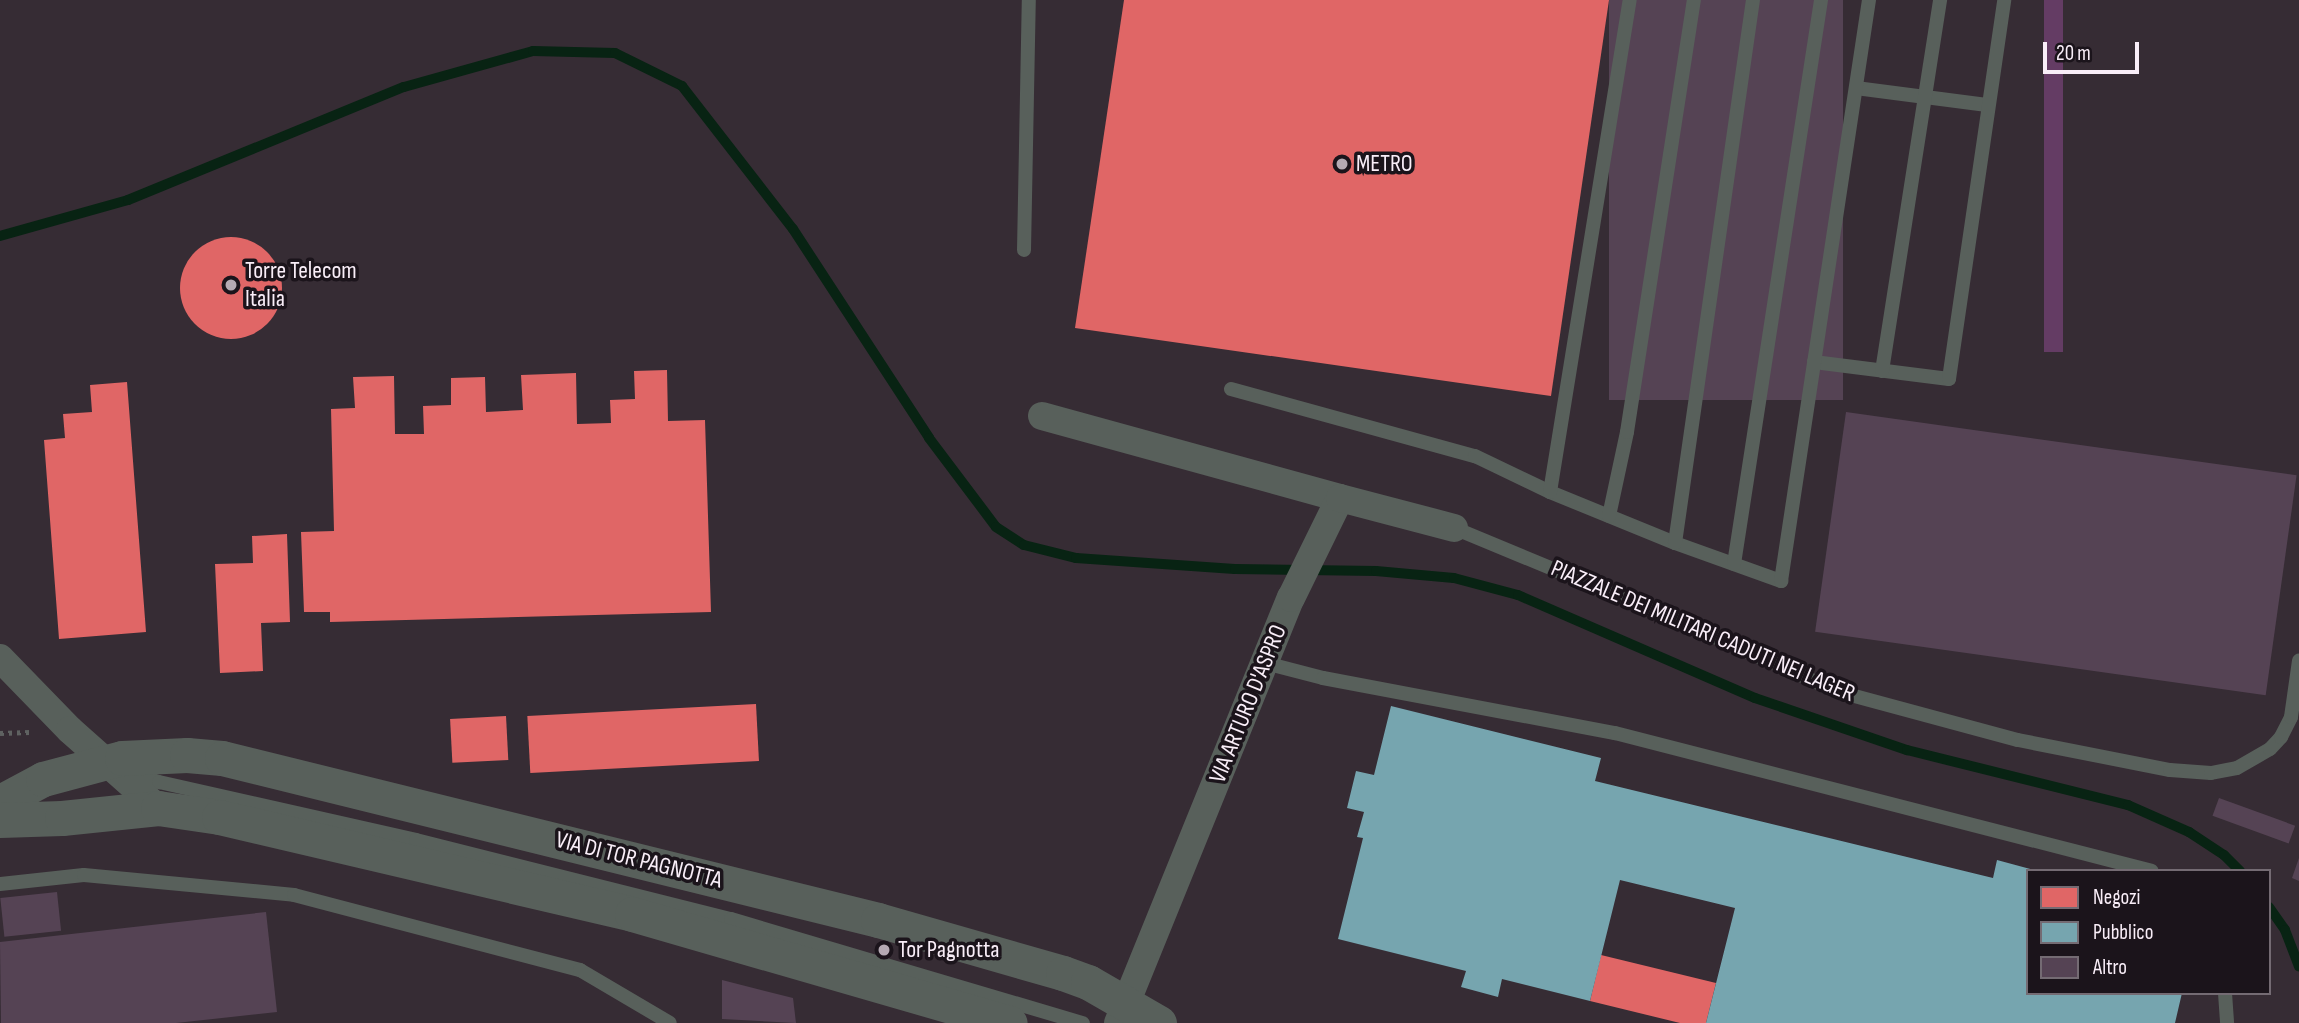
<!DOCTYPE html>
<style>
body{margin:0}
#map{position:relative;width:2299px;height:1023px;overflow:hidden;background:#362c34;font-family:"Sofia Sans Condensed",sans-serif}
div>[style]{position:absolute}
.green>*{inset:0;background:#643c64;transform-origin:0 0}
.shops>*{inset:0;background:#e06666;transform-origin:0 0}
.round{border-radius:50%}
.public>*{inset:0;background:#76a5af}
.stream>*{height:10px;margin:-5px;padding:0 5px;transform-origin:5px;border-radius:5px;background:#082313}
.building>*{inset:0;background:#554354;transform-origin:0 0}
.path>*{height:4.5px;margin-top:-2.25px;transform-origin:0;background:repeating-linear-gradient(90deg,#5f6261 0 3.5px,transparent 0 8.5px)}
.service>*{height:14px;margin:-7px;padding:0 7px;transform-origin:7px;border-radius:7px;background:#58605b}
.minor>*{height:28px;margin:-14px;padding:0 14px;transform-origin:14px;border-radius:14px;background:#58605b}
.tertiary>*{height:35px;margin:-17.5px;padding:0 17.5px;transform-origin:17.5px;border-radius:17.5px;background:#58605b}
.dots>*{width:19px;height:19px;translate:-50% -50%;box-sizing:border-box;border:4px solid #1b141b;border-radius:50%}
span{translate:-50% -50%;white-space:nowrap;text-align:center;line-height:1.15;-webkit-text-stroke:7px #1b141b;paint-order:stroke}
.poi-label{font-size:24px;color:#f9eef8}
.left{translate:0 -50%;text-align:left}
.street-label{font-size:24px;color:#f9eef8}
.legend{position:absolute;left:2026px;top:869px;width:245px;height:126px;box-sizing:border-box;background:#1b141b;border:2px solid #746b73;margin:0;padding:9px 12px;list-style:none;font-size:21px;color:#f9eef8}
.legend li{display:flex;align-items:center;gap:14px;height:35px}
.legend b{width:35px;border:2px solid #746b73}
.scale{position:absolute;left:2043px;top:42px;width:96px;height:32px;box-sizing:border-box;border:4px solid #f9eef8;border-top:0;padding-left:9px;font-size:21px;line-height:24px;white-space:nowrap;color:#f9eef8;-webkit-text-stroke:5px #1b141b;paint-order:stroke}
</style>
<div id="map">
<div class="green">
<i style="left:2044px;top:0;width:19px;height:352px"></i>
</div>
<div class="shops">
<i style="clip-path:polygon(1124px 0,1609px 0,1551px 396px,1075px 328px)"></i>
<i class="round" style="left:180px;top:237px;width:102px;height:102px"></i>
<i style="clip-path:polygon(667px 370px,668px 421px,705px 420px,711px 612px,330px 622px,330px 612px,304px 612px,301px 532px,334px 531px,331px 409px,355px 408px,353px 377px,394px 376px,395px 434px,424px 434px,423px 406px,451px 405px,451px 378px,485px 377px,486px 412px,523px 410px,521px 375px,576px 373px,577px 424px,611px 423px,610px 400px,635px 399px,634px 371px)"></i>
<i style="clip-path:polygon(127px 382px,146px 632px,59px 639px,44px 440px,65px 438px,63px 414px,92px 412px,90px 385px)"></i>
<i style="clip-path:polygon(287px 534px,290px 622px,261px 623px,263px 671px,220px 673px,215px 564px,253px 563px,252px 536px)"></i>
<i style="left:756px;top:704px;width:57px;height:229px;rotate:87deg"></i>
<i style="left:506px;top:716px;width:44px;height:56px;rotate:87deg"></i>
<i style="clip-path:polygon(1601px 955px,1716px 983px,1706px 1023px,1680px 1023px,1590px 1001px)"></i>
</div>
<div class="public">
<i style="clip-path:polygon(1391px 706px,1601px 758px,1595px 781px,1993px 878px,1997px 860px,2034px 870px,2028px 871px,2026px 891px,2028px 993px,2182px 993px,2175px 1023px,1706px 1023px,1735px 908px,1620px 880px,1590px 1001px,1502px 979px,1498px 997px,1461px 987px,1466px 971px,1338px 939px,1363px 838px,1357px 837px,1364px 812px,1347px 808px,1356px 771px,1374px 775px)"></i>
</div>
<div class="stream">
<i style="left:0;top:236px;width:133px;rotate:-15.7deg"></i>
<i style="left:128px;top:200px;width:298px;rotate:-22.3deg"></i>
<i style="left:404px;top:87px;width:134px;rotate:-15.6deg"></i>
<i style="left:533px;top:51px;width:82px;rotate:1.4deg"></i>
<i style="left:615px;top:53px;width:75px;rotate:26.2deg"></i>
<i style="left:682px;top:86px;width:181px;rotate:52.2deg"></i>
<i style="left:793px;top:229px;width:249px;rotate:56.9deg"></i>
<i style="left:929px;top:438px;width:111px;rotate:53deg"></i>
<i style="left:996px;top:527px;width:33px;rotate:33deg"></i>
<i style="left:1024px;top:545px;width:54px;rotate:14deg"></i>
<i style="left:1076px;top:558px;width:159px;rotate:4deg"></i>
<i style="left:1235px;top:569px;width:141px;rotate:0.8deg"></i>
<i style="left:1376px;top:571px;width:78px;rotate:5.1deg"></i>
<i style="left:1454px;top:578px;width:66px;rotate:14.9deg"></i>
<i style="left:1518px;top:595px;width:258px;rotate:23.5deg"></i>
<i style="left:1755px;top:698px;width:161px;rotate:18.9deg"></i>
<i style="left:1907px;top:750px;width:228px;rotate:14deg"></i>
<i style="left:2128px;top:805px;width:67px;rotate:23.9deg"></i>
<i style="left:2189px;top:832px;width:42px;rotate:33.3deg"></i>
<i style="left:2224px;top:855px;width:23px;rotate:45deg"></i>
<i style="left:2269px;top:907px;width:28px;rotate:55deg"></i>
<i style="left:2285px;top:930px;width:39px;rotate:69deg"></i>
</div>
<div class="building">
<i style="left:1609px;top:0;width:234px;height:400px"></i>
<i style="left:1846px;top:412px;width:455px;height:222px;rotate:8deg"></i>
<i style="left:2219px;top:798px;width:81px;height:19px;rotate:20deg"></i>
<i style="clip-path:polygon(2299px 858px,2299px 881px,2292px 878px)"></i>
<i style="left:57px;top:892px;width:39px;height:57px;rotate:84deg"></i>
<i style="clip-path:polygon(266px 912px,277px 1012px,176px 1023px,1px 1023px,0 942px)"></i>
<i style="clip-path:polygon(722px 980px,793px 998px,796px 1023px,722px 1019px)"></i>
</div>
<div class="path">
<i style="left:0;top:733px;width:30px;rotate:-2deg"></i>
</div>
<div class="service">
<i style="left:1856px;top:88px;width:132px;rotate:7.4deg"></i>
<i style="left:1024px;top:250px;width:250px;rotate:-88.9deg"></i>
<i style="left:1814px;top:362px;width:136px;rotate:7.2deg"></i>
<i style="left:1949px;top:379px;width:383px;rotate:-81.7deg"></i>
<i style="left:1882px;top:371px;width:376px;rotate:-81.1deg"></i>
<i style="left:1231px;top:389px;width:253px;rotate:15.4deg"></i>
<i style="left:1475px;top:456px;width:83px;rotate:25.6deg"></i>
<i style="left:1550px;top:492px;width:135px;rotate:22.2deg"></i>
<i style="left:1675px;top:543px;width:113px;rotate:19.7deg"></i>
<i style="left:1781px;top:581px;width:588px;rotate:-81.39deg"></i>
<i style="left:1550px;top:492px;width:498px;rotate:-80.8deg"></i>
<i style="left:1609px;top:516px;width:86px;rotate:-77.9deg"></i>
<i style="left:1627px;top:432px;width:437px;rotate:-81.2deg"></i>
<i style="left:1454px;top:528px;width:243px;rotate:22.5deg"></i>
<i style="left:1679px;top:621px;width:172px;rotate:24deg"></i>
<i style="left:1836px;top:691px;width:188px;rotate:15.1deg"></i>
<i style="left:2018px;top:740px;width:155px;rotate:11.2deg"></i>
<i style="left:2170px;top:770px;width:41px;rotate:4.2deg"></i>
<i style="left:2211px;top:773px;width:26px;rotate:-11deg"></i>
<i style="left:2237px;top:768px;width:38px;rotate:-30deg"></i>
<i style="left:2270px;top:749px;width:16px;rotate:-47deg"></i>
<i style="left:2281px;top:737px;width:22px;rotate:-63deg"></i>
<i style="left:2291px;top:717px;width:57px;rotate:-81.9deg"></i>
<i style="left:1675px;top:543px;width:549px;rotate:-81.83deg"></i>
<i style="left:1734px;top:564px;width:571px;rotate:-81.23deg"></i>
<i style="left:1265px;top:663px;width:60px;rotate:14.5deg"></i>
<i style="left:1323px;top:678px;width:297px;rotate:10.7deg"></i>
<i style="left:1615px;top:733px;width:554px;rotate:14.41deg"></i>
<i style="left:128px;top:771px;width:33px;rotate:20deg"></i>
<i style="left:159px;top:782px;width:263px;rotate:12.7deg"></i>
<i style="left:416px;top:840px;width:325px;rotate:14.1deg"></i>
<i style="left:731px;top:919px;width:367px;rotate:16.5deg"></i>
<i style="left:0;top:884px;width:84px;rotate:-6.1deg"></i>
<i style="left:84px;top:875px;width:211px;rotate:5.4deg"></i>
<i style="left:294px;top:895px;width:296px;rotate:14.7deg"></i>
<i style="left:580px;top:970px;width:104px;rotate:30.5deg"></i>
<i style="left:2225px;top:993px;width:30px;rotate:86deg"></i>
</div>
<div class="minor">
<i style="left:1042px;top:416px;width:309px;rotate:15.4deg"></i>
<i style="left:0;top:658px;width:100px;rotate:45.8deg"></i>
<i style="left:70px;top:730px;width:118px;rotate:41.6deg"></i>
<i style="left:1118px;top:1023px;width:459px;rotate:-67.9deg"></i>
<i style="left:1291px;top:598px;width:111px;rotate:-63.9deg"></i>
<i style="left:1340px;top:498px;width:118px;rotate:14.7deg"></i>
</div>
<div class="tertiary">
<i style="left:0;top:802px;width:49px;rotate:-28.1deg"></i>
<i style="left:43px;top:779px;width:82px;rotate:-14.9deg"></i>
<i style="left:122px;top:758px;width:65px;rotate:-2.6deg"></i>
<i style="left:187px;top:755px;width:35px;rotate:5deg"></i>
<i style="left:222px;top:758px;width:676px;rotate:13.87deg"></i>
<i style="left:878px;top:920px;width:192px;rotate:16deg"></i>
<i style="left:1063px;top:973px;width:27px;rotate:20deg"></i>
<i style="left:1088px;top:982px;width:82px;rotate:30deg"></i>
<i style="left:0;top:820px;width:62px;rotate:-1.8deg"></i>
<i style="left:62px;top:818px;width:97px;rotate:-5.9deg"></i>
<i style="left:158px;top:808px;width:62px;rotate:8.4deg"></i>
<i style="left:219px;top:817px;width:424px;rotate:13.2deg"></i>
<i style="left:632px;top:914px;width:393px;rotate:16.1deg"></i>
</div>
<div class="dots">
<i style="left:1342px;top:164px;background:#b5aab3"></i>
<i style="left:231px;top:285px;background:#b5aab3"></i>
<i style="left:884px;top:950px;background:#b5aab3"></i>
</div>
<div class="poi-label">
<span class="left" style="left:1356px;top:164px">METRO</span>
<span class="left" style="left:245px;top:285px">Torre Telecom<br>Italia</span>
<span class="left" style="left:898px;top:950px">Tor Pagnotta</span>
</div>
<div class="street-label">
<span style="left:1703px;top:631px;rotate:23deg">PIAZZALE DEI MILITARI CADUTI NEI LAGER</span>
<span style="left:1248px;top:704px;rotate:-68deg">VIA ARTURO D'ASPRO</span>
<span style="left:639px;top:860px;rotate:14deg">VIA DI TOR PAGNOTTA</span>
</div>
<ul class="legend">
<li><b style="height:19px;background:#e06666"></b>Negozi</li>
<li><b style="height:19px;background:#76a5af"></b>Pubblico</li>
<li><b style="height:19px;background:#554354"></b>Altro</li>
</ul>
<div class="scale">20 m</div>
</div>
